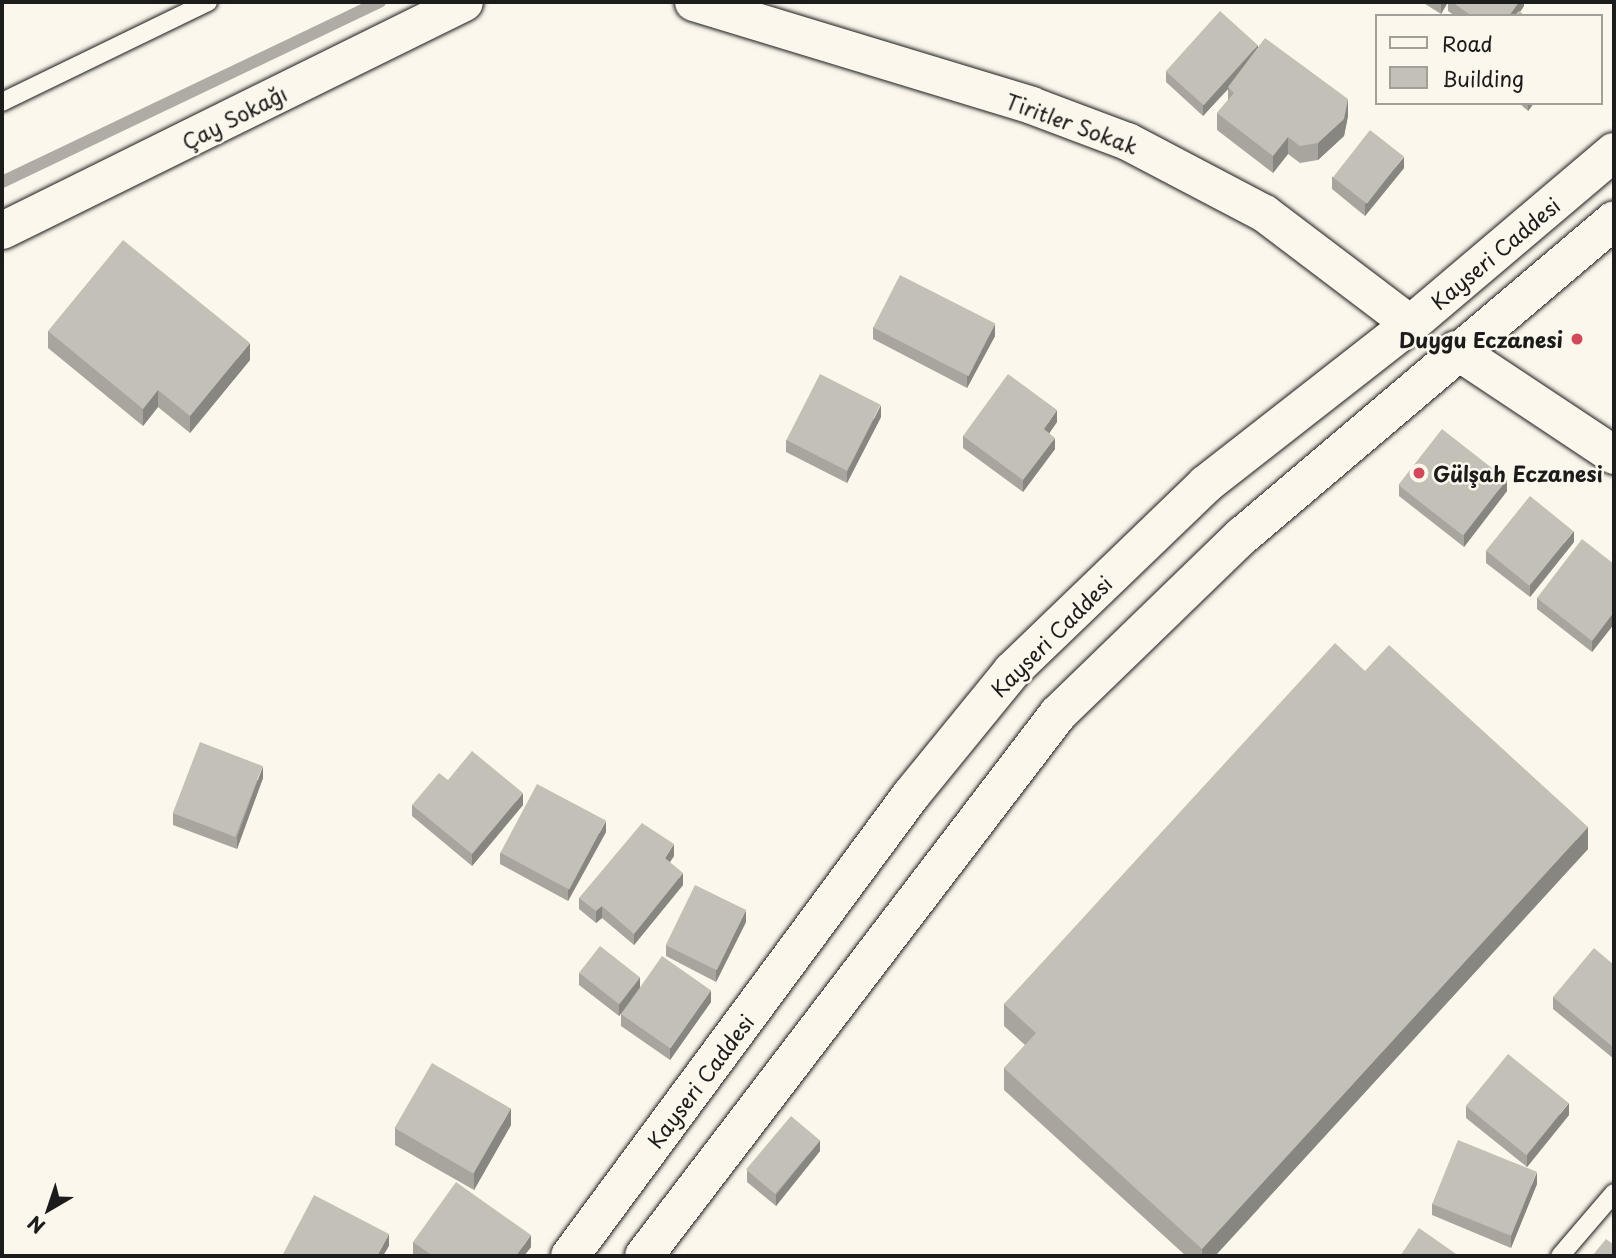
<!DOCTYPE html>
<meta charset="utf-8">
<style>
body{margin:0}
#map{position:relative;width:1616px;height:1258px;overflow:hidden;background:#fbf7ec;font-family:"Playpen Sans",sans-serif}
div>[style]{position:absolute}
.stream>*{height:12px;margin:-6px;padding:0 6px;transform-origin:6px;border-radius:6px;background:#afaca5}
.roads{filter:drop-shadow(0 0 2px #1c1c1c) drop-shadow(0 0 2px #1c1c1c)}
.service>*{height:18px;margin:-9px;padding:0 9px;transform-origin:9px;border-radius:9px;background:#fbf7ec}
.minor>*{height:37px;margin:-18.5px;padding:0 18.5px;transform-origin:18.5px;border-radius:18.5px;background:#fbf7ec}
.tertiary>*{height:38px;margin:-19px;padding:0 19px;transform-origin:19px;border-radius:19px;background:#fbf7ec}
.secondary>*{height:38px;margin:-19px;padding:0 19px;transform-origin:19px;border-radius:19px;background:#fbf7ec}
.wall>*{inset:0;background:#a8a59e}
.shaded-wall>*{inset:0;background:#888681}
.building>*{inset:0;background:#c3c0b8;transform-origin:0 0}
.dots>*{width:19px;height:19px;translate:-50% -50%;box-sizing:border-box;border:4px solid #fbf7ec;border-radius:50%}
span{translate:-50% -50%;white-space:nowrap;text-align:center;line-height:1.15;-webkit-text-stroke:5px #fbf7ec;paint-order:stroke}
.street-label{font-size:21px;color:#1c1c1c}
.poi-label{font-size:21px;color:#1c1c1c;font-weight:700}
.right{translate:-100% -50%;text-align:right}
.left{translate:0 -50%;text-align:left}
.frame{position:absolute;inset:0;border:4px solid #1c1c1c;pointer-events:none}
.legend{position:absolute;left:1375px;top:14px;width:228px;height:91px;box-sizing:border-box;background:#fbf7ec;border:2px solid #a29f99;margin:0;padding:9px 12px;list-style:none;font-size:21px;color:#1c1c1c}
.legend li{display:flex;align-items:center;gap:14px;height:35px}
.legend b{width:35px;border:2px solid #a29f99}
.north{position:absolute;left:14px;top:1174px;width:70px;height:70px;-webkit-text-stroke:5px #fbf7ec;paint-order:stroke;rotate:219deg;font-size:19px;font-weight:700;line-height:28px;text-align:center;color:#1c1c1c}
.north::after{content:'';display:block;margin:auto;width:24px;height:32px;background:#1c1c1c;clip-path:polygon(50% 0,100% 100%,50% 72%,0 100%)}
</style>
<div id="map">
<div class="stream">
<i style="left:2px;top:182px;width:419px;rotate:-25.5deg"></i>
</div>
<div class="roads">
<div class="service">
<i style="left:2px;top:102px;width:229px;rotate:-25.9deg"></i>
<i style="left:1560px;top:1256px;width:83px;rotate:-49.4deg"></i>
</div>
<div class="minor">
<i style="left:693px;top:2px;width:353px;rotate:16.9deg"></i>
<i style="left:1031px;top:105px;width:103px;rotate:20.6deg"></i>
<i style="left:1127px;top:141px;width:155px;rotate:27.7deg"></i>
<i style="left:1264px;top:213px;width:184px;rotate:37.1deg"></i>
<i style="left:2px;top:230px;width:515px;rotate:-26.27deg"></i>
</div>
<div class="tertiary">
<i style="left:1456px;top:350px;width:190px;rotate:33.6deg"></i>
</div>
<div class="secondary">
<i style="left:570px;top:1256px;width:573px;rotate:-53.51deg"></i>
<i style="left:911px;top:795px;width:160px;rotate:-50.8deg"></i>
<i style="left:1012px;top:671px;width:269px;rotate:-43.9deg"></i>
<i style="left:1206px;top:484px;width:260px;rotate:-38deg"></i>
<i style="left:1411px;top:324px;width:266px;rotate:-40.3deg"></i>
<i style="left:644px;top:1256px;width:682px;rotate:-52.63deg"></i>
<i style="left:1058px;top:714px;width:256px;rotate:-44.1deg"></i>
<i style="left:1242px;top:536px;width:488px;rotate:-40.3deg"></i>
</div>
</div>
<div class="wall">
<i style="clip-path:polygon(1422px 2px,1448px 2px,1441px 14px)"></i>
<i style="clip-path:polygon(1448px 2px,1524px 2px,1524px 6px,1520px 12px,1525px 16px,1455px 16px,1448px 11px)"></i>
<i style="clip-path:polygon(1258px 48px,1348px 116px,1344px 136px,1318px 160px,1300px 163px,1288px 154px,1273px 173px,1217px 130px,1217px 113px,1228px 100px,1228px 88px,1203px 116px,1166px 82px,1166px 71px)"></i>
<i style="clip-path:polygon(1519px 103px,1534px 103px,1528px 111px)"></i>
<i style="clip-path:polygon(1404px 168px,1365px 216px,1332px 189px,1332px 177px)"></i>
<i style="clip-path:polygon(873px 327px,995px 336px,967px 388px,873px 339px)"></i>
<i style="clip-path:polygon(48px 331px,250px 360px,190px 433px,158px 407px,143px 426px,48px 348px)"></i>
<i style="clip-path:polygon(881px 417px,847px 483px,786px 452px,786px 440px)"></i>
<i style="clip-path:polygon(1057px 422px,1049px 433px,1055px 449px,1023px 492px,963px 448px,963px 436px)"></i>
<i style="clip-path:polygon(1399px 485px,1507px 491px,1464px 547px,1399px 496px)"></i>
<i style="clip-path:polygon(1574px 542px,1530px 597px,1486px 563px,1486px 551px)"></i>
<i style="clip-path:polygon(1614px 564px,1614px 624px,1592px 652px,1537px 609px,1537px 598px)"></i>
<i style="clip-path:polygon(1365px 671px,1588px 849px,1215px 1256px,1186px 1256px,1004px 1090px,1004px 1068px,1025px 1045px,1004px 1026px,1004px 1004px)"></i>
<i style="clip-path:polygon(263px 778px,237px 849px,173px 825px,173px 813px)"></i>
<i style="clip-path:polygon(448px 780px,523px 805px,472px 866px,412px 816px,412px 805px)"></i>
<i style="clip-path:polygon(606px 832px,568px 901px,500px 864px,500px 853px)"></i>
<i style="clip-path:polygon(674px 856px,670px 862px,683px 885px,634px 945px,602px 918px,596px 923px,579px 909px,579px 898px)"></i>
<i style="clip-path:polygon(746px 922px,716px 982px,666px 956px,666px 945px)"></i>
<i style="clip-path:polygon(1614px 965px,1614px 1059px,1553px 1009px,1553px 997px)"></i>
<i style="clip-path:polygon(579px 973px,640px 987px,711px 1002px,670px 1060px,621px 1026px,621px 1014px,626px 1008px,619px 1016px,579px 985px)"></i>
<i style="clip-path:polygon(1466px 1106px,1569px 1115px,1527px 1167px,1466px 1118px)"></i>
<i style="clip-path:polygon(511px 1125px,474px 1190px,395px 1145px,395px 1128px)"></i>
<i style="clip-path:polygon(820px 1151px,776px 1206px,747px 1182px,747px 1171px)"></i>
<i style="clip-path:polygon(1537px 1184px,1511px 1248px,1432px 1215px,1432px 1204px)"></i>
<i style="clip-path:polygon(413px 1242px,531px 1247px,524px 1256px,417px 1256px,413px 1254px)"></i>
</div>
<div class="shaded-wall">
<i style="clip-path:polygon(1441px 2px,1448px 2px,1441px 14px)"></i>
<i style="clip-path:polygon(1519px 2px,1524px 2px,1524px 6px,1517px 16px,1509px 16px)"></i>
<i style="clip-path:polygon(1258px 45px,1258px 57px,1203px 116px,1203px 104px)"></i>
<i style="clip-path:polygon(1348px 99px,1348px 116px,1344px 136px,1318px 160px,1318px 143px)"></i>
<i style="clip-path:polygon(1528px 103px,1534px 103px,1528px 111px)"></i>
<i style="clip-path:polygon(1288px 137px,1288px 154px,1273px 173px,1273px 156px)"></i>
<i style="clip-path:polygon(1404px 157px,1404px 168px,1365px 216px,1365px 204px)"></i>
<i style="clip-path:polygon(995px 324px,995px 336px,967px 388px,967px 376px)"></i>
<i style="clip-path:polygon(250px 343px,250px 360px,190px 433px,190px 416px)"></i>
<i style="clip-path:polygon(158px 390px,158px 407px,143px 426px,143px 409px)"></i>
<i style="clip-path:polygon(881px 405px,881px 417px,847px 483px,847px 472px)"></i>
<i style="clip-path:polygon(1057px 410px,1057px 422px,1044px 441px,1044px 429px)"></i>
<i style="clip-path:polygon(1055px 438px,1055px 449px,1023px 492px,1023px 480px)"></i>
<i style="clip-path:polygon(1507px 479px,1507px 491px,1464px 547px,1464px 535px)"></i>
<i style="clip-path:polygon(1574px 531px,1574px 542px,1530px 597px,1530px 585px)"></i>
<i style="clip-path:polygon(1614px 612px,1614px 624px,1592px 652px,1592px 641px)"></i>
<i style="clip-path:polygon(263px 766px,263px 778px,237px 849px,237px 837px)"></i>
<i style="clip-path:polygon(523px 793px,523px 805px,472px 866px,472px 854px)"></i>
<i style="clip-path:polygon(606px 821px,606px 832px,568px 901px,568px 890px)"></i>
<i style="clip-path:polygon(1588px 827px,1588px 849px,1215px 1256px,1202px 1256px,1202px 1249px)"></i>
<i style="clip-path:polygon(674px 844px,674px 856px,665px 869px,665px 858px)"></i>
<i style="clip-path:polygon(683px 873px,683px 885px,634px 945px,634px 934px)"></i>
<i style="clip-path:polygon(602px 906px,602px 918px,596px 923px,596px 911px)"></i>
<i style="clip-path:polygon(746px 910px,746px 922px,716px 982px,716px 970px)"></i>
<i style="clip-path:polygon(640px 977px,640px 988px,619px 1016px,619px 1004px)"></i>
<i style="clip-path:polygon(711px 990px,711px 1002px,670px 1060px,670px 1048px)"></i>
<i style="clip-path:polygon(1569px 1103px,1569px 1115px,1527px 1167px,1527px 1155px)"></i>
<i style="clip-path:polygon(511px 1108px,511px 1125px,474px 1190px,474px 1173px)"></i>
<i style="clip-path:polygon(820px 1140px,820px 1151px,776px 1206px,776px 1195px)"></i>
<i style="clip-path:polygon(1537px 1172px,1537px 1184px,1511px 1248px,1511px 1236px)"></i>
<i style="clip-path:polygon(389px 1234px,389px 1246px,383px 1256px,377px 1256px)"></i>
<i style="clip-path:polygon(531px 1235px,531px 1247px,524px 1256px,516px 1256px)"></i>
</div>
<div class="building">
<i style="clip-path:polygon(1452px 2px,1519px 2px,1509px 16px,1472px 16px)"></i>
<i style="left:1220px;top:11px;width:51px;height:81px;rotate:42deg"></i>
<i style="clip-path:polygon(1519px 11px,1525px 16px,1514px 16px)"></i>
<i style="clip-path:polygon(1265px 38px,1348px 99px,1344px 119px,1318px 143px,1300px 146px,1288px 137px,1273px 156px,1217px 113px,1234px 93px,1228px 87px)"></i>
<i style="left:1370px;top:130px;width:43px;height:60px;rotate:38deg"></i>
<i style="clip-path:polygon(123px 240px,250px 343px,190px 416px,158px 390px,143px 409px,48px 331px)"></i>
<i style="left:900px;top:275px;width:107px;height:59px;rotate:27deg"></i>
<i style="left:820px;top:374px;width:68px;height:74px;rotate:27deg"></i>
<i style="clip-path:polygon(1008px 374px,1057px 410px,1044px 429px,1055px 438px,1023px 480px,963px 436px)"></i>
<i style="left:1442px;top:429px;width:82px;height:71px;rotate:38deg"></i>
<i style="left:1530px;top:496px;width:56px;height:70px;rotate:39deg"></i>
<i style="clip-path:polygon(1582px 539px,1614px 564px,1614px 612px,1592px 641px,1537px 598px)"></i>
<i style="clip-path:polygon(1335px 643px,1365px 671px,1389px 645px,1588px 827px,1202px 1249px,1004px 1068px,1036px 1033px,1004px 1004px)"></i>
<i style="left:200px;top:742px;width:67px;height:76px;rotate:21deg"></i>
<i style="clip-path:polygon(472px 751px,523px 793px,472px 854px,412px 805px,439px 773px,448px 780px)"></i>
<i style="left:537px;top:784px;width:78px;height:78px;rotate:28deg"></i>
<i style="clip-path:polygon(642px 823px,674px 844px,665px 858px,683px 873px,634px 934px,602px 906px,596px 911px,579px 898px)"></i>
<i style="left:695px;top:885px;width:57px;height:67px;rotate:26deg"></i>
<i style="left:600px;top:946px;width:51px;height:34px;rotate:38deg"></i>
<i style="clip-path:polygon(1594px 948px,1614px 965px,1614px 1048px,1553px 997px)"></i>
<i style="left:662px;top:956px;width:60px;height:71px;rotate:35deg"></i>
<i style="left:1508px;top:1054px;width:78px;height:67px;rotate:39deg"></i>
<i style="left:432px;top:1063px;width:91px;height:75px;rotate:30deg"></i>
<i style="left:791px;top:1116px;width:38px;height:70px;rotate:40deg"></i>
<i style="left:1458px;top:1140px;width:85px;height:69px;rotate:22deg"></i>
<i style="clip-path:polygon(456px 1182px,531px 1235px,516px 1256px,455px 1256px,451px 1254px,450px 1256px,433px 1256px,413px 1242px)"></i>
<i style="clip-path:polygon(314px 1195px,389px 1234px,377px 1256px,282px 1256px)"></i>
<i style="clip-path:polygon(1419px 1228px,1459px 1256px,1400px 1256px)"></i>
<i style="clip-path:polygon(1606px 1239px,1614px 1245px,1614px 1256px,1592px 1256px)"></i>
</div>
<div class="dots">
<i style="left:1577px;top:339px;background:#d1495b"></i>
<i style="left:1419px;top:473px;background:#d1495b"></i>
</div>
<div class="street-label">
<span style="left:234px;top:117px;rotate:-27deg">Çay Sokağı</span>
<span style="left:1072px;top:123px;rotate:20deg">Tiritler Sokak</span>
<span style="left:1495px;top:253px;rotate:-40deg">Kayseri Caddesi</span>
<span style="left:1051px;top:636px;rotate:-45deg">Kayseri Caddesi</span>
<span style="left:700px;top:1081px;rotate:-53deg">Kayseri Caddesi</span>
</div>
<div class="poi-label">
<span class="right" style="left:1563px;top:339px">Duygu Eczanesi</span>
<span class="left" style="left:1433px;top:473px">Gülşah Eczanesi</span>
</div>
<div class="frame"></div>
<ul class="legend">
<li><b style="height:9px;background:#fbf7ec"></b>Road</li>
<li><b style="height:19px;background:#c3c0b8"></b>Building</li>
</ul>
<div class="north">N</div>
</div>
